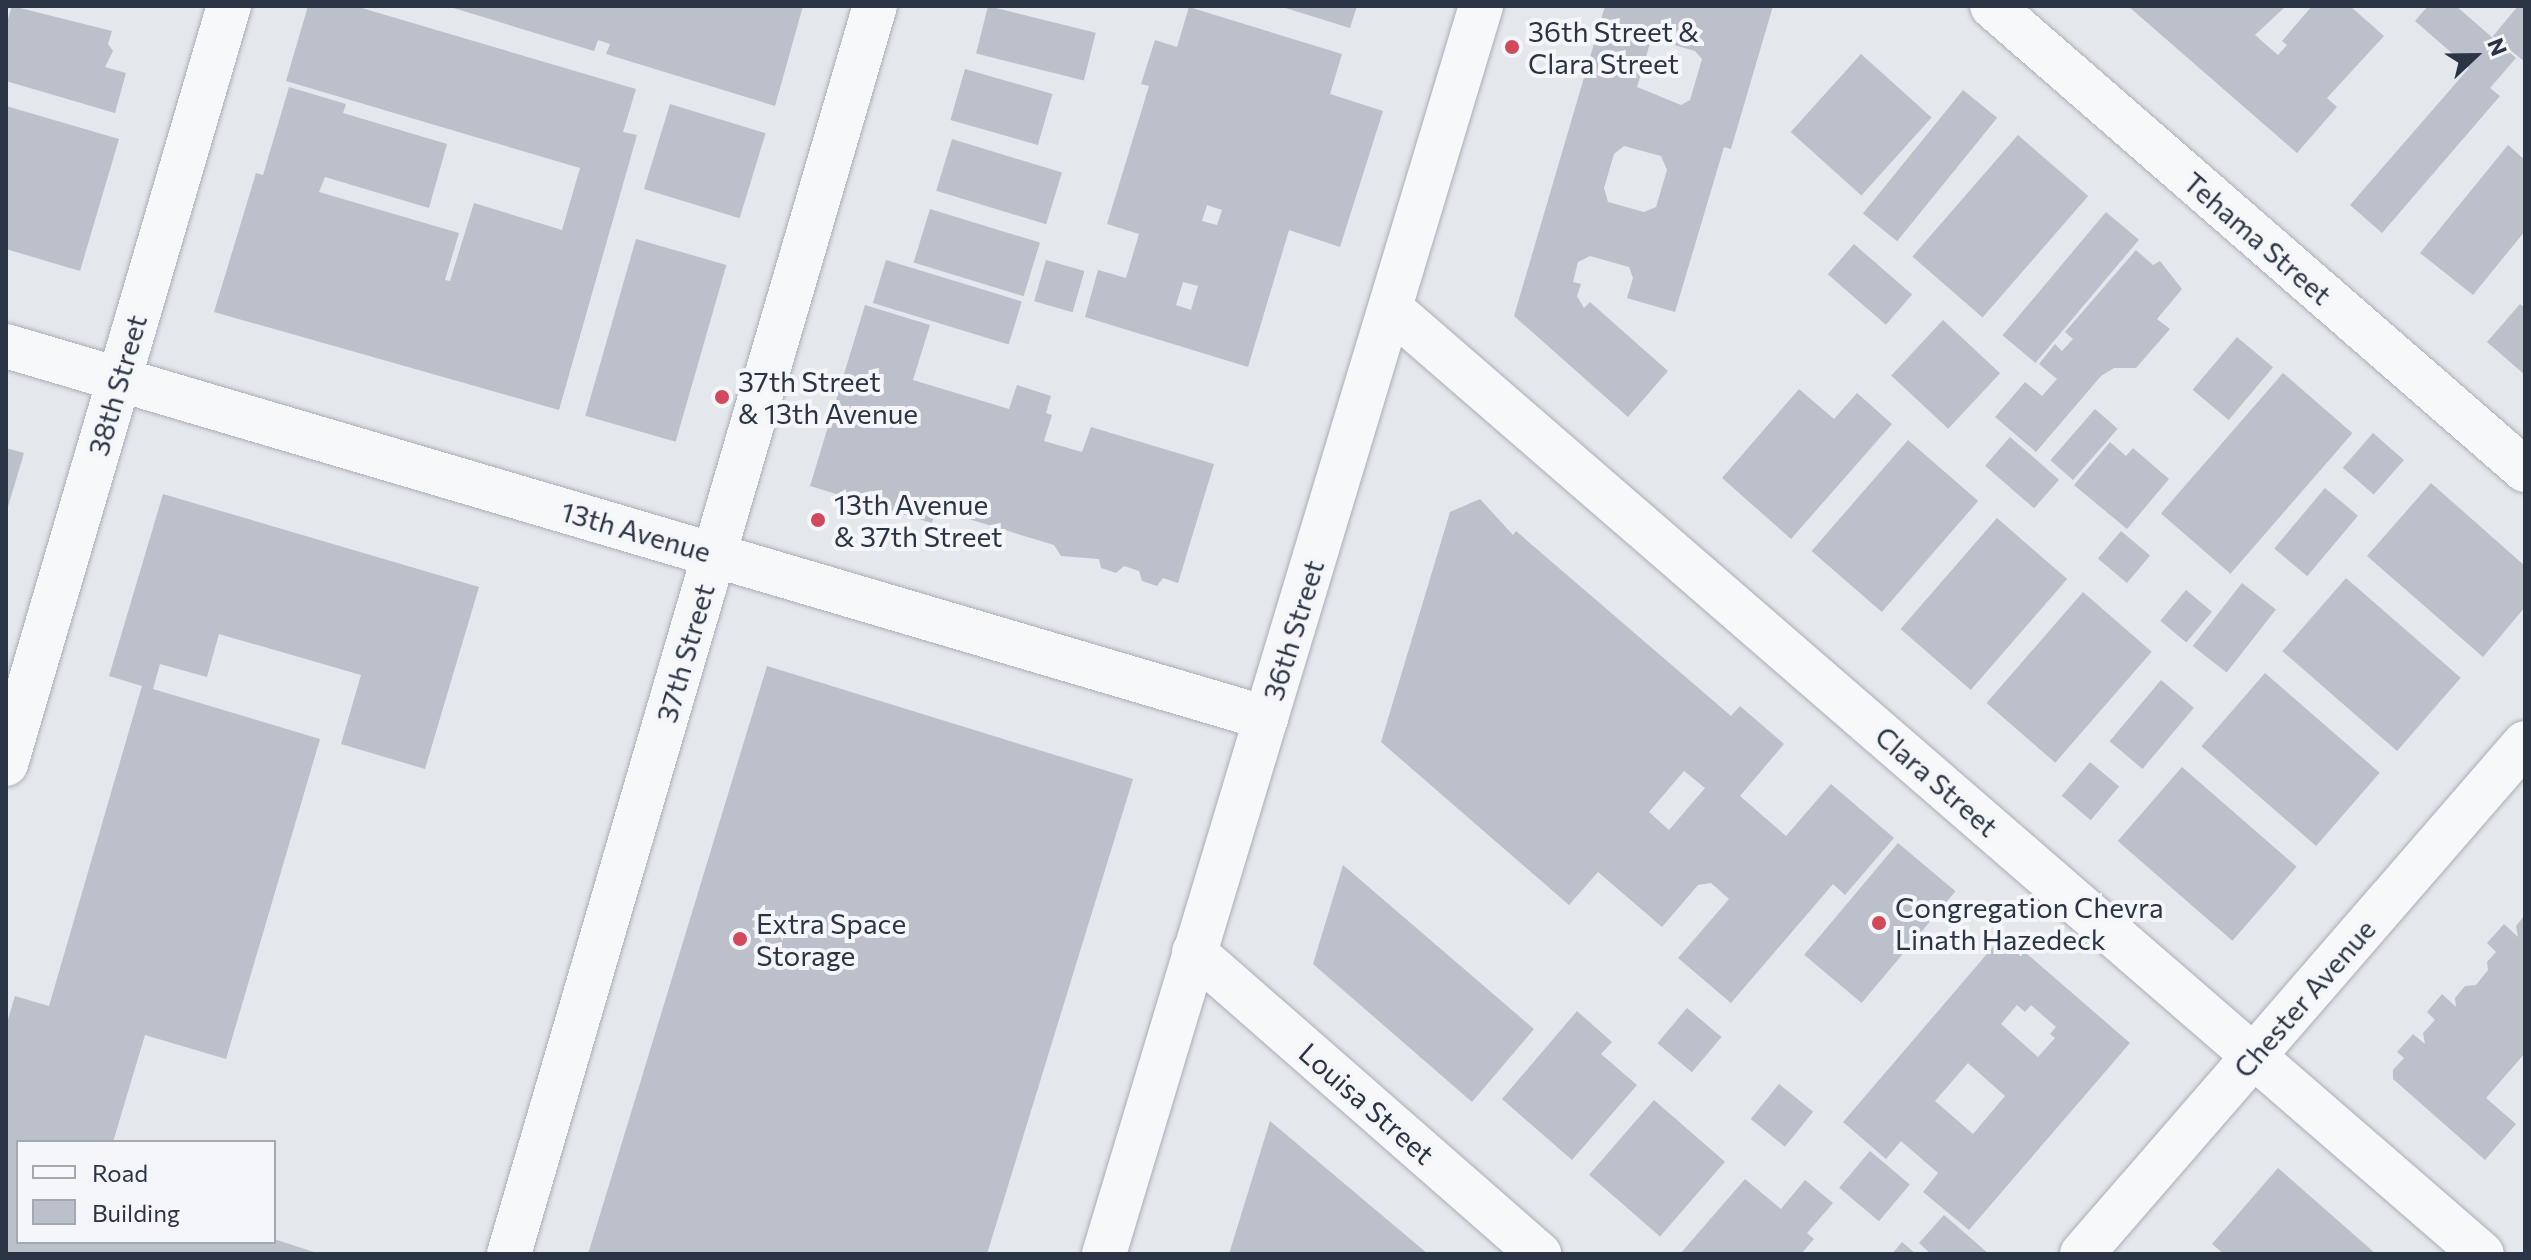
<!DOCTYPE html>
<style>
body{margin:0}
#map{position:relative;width:2531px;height:1260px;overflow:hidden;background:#e4e7ec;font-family:Commissioner,sans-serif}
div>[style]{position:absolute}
.building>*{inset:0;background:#bbc0ca;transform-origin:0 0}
.roads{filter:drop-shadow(0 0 2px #a9aeb7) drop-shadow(0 0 2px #a9aeb7)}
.minor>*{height:44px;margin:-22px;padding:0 22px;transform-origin:22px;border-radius:22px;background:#f7f8fa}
.dots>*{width:22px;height:22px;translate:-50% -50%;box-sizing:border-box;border:4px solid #f4f6f9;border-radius:50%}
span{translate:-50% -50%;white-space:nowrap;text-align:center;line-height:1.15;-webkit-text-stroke:8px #f4f6f9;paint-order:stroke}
.poi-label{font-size:28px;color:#2b3445}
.left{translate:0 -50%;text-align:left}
.street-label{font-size:28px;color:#2b3445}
.frame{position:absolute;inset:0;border:8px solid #2b3445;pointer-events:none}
.legend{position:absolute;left:16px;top:1140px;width:260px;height:104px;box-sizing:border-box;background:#f4f6f9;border:2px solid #a4a8b1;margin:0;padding:10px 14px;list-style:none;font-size:24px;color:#2b3445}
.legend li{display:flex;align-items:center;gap:16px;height:40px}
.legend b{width:40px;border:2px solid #a4a8b1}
.north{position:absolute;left:2435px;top:16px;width:80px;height:80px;-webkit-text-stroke:6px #f4f6f9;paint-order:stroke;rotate:68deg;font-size:22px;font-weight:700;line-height:32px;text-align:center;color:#2b3445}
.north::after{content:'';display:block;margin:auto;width:28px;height:36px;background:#2b3445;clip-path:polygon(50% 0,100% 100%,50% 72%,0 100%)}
</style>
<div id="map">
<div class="building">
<i style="clip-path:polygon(12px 6px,112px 31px,108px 44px,113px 51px,105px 67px,126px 73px,115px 113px,6px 81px,6px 25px)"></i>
<i style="clip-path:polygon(308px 6px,355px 6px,636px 89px,623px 132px,637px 135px,559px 410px,214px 312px,256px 173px,263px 175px,289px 87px,346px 104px,343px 113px,447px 144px,429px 208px,325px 177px,319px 192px,459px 233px,445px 280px,450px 281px,474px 203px,562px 230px,580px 168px,286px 81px)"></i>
<i style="clip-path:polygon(447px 6px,803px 6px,775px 106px,606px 54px,610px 44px,598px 40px,594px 51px)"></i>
<i style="left:988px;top:6px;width:111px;height:49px;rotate:14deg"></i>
<i style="clip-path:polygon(1279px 6px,1357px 6px,1350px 28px)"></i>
<i style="clip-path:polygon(evenodd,1605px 6px,1773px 6px,1731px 149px,1724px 147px,1675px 312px,1627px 298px,1633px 278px,1629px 267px,1590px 256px,1578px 262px,1573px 282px,1581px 284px,1577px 296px,1584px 308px,1590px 302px,1668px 371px,1628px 417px,1514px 316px,1605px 6px,1660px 41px,1695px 51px,1702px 59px,1690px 100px,1681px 105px,1637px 87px,1650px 43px,1660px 41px,1605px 6px,1624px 146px,1661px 156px,1667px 170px,1656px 207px,1644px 212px,1608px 202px,1604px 188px,1614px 154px,1624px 146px)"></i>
<i style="clip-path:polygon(2128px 6px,2286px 6px,2255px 35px,2278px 55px,2287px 45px,2282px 41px,2312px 6px,2350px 6px,2384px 36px,2327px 98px,2337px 107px,2297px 153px)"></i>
<i style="clip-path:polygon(2428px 6px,2456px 6px,2516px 58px,2490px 88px,2500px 96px,2382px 233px,2350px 205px,2469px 68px,2415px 21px)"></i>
<i style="clip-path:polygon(2518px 6px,2525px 6px,2525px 62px,2493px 36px)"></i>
<i style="clip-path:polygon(evenodd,1189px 7px,1342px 54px,1330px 94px,1383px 111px,1340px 247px,1289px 230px,1248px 367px,1085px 317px,1098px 270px,1126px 278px,1139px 234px,1107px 224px,1149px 86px,1141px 84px,1155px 40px,1177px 47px,1189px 7px,1207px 205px,1222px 210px,1217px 225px,1202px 221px,1207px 205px,1189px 7px,1183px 282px,1198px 286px,1191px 310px,1176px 305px,1183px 282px)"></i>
<i style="left:1861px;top:54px;width:95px;height:105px;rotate:42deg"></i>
<i style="left:965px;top:69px;width:91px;height:53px;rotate:16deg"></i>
<i style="left:1963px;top:90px;width:44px;height:159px;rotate:39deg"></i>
<i style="left:670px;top:104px;width:100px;height:89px;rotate:17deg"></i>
<i style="clip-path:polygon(6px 106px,119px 139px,80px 271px,6px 249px)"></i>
<i style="left:2018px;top:135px;width:93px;height:161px;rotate:41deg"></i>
<i style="left:952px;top:139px;width:115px;height:54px;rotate:17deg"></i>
<i style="clip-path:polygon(2508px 145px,2525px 160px,2525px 231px,2473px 295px,2420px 253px)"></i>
<i style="left:930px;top:209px;width:115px;height:56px;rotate:17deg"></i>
<i style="left:2106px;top:212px;width:43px;height:161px;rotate:40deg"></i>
<i style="left:636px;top:239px;width:94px;height:184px;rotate:16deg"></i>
<i style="left:1854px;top:244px;width:77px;height:40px;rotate:41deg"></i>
<i style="clip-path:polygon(2136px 250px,2153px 265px,2160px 261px,2182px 289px,2157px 319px,2170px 329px,2136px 368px,2114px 368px,2101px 376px,2036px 452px,1995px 417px,2025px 382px,2042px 396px,2057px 379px,2039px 364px,2055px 344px,2062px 351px,2073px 339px,2065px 332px)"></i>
<i style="left:886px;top:260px;width:142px;height:45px;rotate:17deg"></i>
<i style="left:1046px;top:260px;width:40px;height:43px;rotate:16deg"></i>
<i style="clip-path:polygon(2520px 304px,2525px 308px,2525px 375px,2487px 342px)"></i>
<i style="clip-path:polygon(865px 305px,930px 325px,913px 380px,1009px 409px,1017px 385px,1051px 396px,1046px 413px,1052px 415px,1044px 441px,1082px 452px,1091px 427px,1214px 464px,1178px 583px,1163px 578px,1157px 586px,1142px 581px,1139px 571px,1124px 566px,1116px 573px,1101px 568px,1099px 559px,1061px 556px,1054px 545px,936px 509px,932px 523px,810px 486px)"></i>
<i style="left:1943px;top:320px;width:78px;height:76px;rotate:43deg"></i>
<i style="left:2237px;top:337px;width:47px;height:69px;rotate:40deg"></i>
<i style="left:2283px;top:373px;width:92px;height:186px;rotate:41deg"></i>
<i style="clip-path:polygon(1799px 389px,1834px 419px,1857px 393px,1892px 424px,1791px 539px,1722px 478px)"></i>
<i style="left:2095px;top:409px;width:30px;height:68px;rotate:41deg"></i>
<i style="left:2373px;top:433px;width:41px;height:46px;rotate:41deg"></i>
<i style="left:2010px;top:437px;width:65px;height:38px;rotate:41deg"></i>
<i style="left:1908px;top:440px;width:93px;height:147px;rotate:41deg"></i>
<i style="clip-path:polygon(2110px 442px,2126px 456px,2133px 448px,2169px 479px,2127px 529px,2074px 485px)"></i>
<i style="clip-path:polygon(6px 448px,24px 453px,7px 510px,6px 510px)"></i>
<i style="clip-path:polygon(2431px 483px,2525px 566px,2525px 607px,2483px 657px,2367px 556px)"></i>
<i style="left:2325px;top:488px;width:43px;height:79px;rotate:40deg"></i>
<i style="clip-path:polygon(163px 494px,479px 587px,425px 769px,341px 744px,361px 675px,219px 634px,207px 677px,160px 664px,153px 689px,320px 739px,226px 1059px,145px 1035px,113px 1142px,18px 1142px,18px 1242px,274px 1239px,320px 1254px,6px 1254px,6px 1026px,15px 996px,49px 1006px,88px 872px,142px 686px,109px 676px)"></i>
<i style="clip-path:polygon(evenodd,1480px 499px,1513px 535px,1516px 531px,1731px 716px,1740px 706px,1784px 744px,1740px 796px,1786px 836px,1831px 784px,1894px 838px,1845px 895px,1833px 884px,1731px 1003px,1678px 958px,1729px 899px,1711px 883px,1698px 885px,1662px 927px,1598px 872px,1569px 905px,1381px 742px,1450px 512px,1480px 499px,1684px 771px,1705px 788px,1669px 830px,1649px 812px,1684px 771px)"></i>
<i style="left:1997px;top:518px;width:93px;height:147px;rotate:41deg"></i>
<i style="left:2121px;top:531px;width:38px;height:36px;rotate:40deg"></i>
<i style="left:2346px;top:578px;width:152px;height:97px;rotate:41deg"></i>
<i style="left:2242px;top:583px;width:43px;height:80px;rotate:38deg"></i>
<i style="left:2186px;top:590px;width:34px;height:40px;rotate:40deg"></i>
<i style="left:2083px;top:592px;width:91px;height:147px;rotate:41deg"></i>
<i style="clip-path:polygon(767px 666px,1133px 779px,987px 1254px,588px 1254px)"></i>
<i style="left:2265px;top:673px;width:152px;height:97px;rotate:41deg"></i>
<i style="left:2161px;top:680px;width:43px;height:80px;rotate:40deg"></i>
<i style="left:2090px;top:762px;width:38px;height:44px;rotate:40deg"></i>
<i style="left:2182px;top:767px;width:152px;height:98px;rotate:41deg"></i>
<i style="left:1898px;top:843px;width:75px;height:146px;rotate:40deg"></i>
<i style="clip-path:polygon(1343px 865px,1534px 1029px,1472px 1102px,1313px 964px)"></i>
<i style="clip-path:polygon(2525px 915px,2525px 1053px,2486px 1098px,2516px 1124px,2485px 1160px,2393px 1079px,2393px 1070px,2404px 1058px,2397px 1052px,2413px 1034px,2425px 1044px,2423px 1033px,2435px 1020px,2427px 1012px,2442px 994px,2456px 1007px,2455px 998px,2465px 986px,2476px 985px,2488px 970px,2487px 962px,2496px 952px,2487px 943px,2504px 924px,2518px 937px,2516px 926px)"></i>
<i style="clip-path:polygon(evenodd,2004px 934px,2130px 1043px,1969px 1230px,1923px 1192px,1938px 1173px,1901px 1141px,1886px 1159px,1843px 1122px,2004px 934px,2017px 1005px,2025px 1012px,2031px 1005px,2056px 1027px,2050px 1034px,2055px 1038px,2038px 1057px,2001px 1024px,2017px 1005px,2004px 934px,1968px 1063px,2005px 1096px,1973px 1134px,1935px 1101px,1968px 1063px)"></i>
<i style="left:1687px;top:1008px;width:45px;height:46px;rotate:40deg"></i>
<i style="clip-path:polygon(1577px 1011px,1612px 1042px,1601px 1054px,1637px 1085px,1572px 1160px,1502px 1099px)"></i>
<i style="left:1779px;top:1084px;width:44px;height:45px;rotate:39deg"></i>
<i style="left:1654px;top:1100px;width:94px;height:99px;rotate:41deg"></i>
<i style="clip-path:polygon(1270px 1121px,1428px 1254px,1229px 1254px)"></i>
<i style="left:1870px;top:1151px;width:52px;height:48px;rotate:40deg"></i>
<i style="clip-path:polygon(2278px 1168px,2376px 1254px,2224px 1254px,2212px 1244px)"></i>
<i style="clip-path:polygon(1745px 1179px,1781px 1209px,1805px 1180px,1833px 1203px,1807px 1233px,1814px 1239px,1801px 1254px,1680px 1254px)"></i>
<i style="clip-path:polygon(1944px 1215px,1989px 1254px,1931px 1254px,1919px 1243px)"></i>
<i style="clip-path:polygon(1902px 1242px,1916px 1254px,1892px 1254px)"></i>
</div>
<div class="roads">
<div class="minor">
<i style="left:1992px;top:6px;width:707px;rotate:41.04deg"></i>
<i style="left:1391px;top:309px;width:1443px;rotate:40.9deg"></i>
<i style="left:6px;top:346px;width:1314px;rotate:16.45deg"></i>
<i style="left:6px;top:764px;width:790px;rotate:-73.61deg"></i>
<i style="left:1194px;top:952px;width:459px;rotate:41.2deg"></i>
<i style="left:509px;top:1254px;width:1301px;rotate:-73.66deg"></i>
<i style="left:1104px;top:1254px;width:1304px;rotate:-73.19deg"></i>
<i style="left:2082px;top:1254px;width:676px;rotate:-49.08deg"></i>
</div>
</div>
<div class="dots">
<i style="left:1512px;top:47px;background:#d1495b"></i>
<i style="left:722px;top:397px;background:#d1495b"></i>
<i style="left:818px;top:520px;background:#d1495b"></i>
<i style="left:1879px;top:923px;background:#d1495b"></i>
<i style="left:740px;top:939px;background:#d1495b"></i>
</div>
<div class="poi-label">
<span class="left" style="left:1528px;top:47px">36th Street &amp;<br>Clara Street</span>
<span class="left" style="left:738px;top:397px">37th Street<br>&amp; 13th Avenue</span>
<span class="left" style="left:834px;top:520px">13th Avenue<br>&amp; 37th Street</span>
<span class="left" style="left:1895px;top:923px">Congregation Chevra<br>Linath Hazedeck</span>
<span class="left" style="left:756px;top:939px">Extra Space<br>Storage</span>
</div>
<div class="street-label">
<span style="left:2258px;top:238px;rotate:41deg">Tehama Street</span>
<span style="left:117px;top:385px;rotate:-74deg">38th Street</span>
<span style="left:636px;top:531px;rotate:16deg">13th Avenue</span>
<span style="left:1293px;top:630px;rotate:-73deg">36th Street</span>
<span style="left:685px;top:653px;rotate:-74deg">37th Street</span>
<span style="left:1937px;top:781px;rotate:41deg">Clara Street</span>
<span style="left:2304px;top:998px;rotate:-49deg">Chester Avenue</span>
<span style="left:1367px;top:1103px;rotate:41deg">Louisa Street</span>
</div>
<div class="frame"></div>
<ul class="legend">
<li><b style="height:10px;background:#f7f8fa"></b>Road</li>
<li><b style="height:22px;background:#bbc0ca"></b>Building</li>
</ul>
<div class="north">N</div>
</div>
